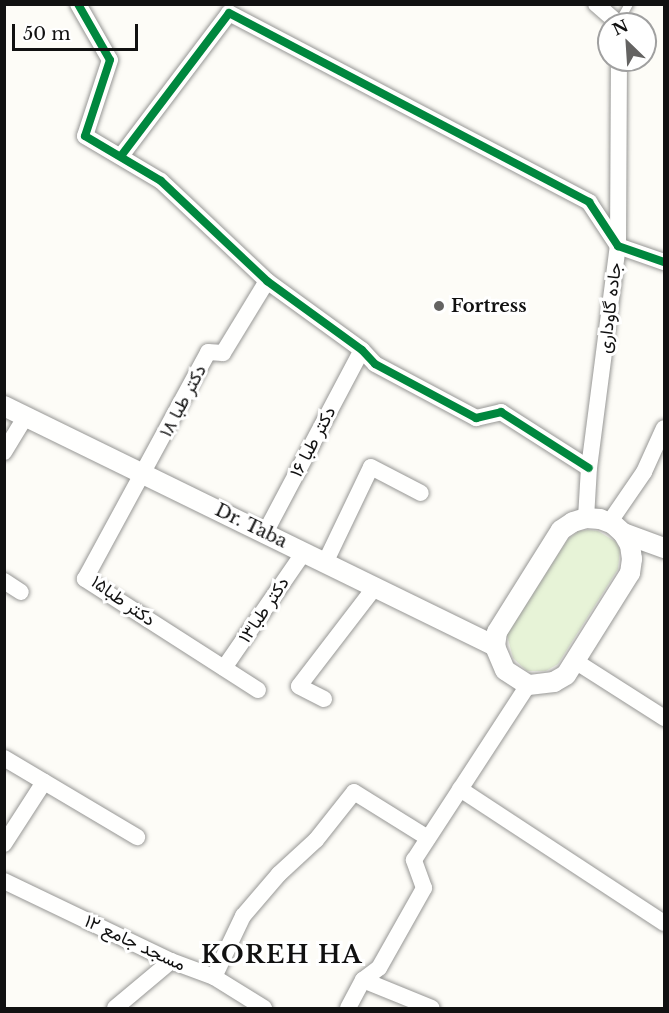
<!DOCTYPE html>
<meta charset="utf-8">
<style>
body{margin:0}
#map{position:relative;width:669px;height:1013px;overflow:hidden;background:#fdfcf7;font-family:"Libre Baskerville",Vazirmatn,serif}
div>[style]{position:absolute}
.green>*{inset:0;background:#e7f3d7}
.roads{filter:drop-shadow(0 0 2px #979795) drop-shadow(0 0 2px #979795)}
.service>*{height:8px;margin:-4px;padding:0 4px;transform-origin:4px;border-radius:4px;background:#fffffe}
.minor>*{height:16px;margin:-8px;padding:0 8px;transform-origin:8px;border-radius:8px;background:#fffffe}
.tertiary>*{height:20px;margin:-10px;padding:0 10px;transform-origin:10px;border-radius:10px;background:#fffffe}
.cycleway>*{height:8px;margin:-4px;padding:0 4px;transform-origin:4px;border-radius:4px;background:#00873e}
.dots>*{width:16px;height:16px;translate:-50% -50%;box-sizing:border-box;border:3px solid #fff;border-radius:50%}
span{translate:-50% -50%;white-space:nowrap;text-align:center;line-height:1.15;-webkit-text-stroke:6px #fff;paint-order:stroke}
.poi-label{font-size:18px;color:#111;font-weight:700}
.left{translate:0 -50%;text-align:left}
.street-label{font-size:18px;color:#111}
.district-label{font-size:24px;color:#111;font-weight:700;letter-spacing:1.5px}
.frame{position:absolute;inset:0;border:6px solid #111;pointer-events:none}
.north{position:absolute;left:597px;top:12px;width:60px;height:60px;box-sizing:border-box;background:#fff;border:2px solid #a0a0a0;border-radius:50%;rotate:335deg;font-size:16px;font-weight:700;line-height:24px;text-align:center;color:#111}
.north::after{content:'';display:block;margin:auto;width:21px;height:27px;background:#646362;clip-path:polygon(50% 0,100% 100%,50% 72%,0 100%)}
.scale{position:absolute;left:12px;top:24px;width:126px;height:27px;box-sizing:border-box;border:3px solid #111;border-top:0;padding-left:8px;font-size:18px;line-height:21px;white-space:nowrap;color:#111;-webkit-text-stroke:4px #fff;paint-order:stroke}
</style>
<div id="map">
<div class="green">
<i style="clip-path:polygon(588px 530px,598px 531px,616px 542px,620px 550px,618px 569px,558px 664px,546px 671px,527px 671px,513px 658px,507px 635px,568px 539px,579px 531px)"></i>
</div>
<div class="roads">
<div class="service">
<i style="left:619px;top:22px;width:21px;rotate:-61deg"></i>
</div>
<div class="minor">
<i style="left:78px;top:4px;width:64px;rotate:60.3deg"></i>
<i style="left:110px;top:60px;width:80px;rotate:108.2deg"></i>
<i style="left:85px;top:136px;width:88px;rotate:30.6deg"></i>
<i style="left:161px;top:181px;width:146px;rotate:43.3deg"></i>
<i style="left:267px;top:281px;width:117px;rotate:36deg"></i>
<i style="left:362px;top:350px;width:19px;rotate:47deg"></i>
<i style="left:375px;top:364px;width:115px;rotate:28.1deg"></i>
<i style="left:476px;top:418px;width:26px;rotate:-13deg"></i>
<i style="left:501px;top:412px;width:104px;rotate:32.5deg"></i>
<i style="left:596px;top:4px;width:30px;rotate:41deg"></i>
<i style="left:121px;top:156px;width:179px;rotate:-52.9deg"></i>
<i style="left:229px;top:13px;width:407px;rotate:27.7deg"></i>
<i style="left:589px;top:202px;width:53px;rotate:56.6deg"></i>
<i style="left:618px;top:246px;width:49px;rotate:19.2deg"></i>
<i style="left:4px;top:452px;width:42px;rotate:-58.6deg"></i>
<i style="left:586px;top:518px;width:50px;rotate:-86.6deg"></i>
<i style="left:589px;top:468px;width:224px;rotate:-82.6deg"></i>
<i style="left:618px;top:246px;width:186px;rotate:-89.7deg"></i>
<i style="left:609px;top:523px;width:62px;rotate:-55.5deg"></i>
<i style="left:644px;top:472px;width:48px;rotate:-65.6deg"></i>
<i style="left:265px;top:533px;width:207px;rotate:-62.1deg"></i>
<i style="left:325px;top:563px;width:106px;rotate:-64.4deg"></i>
<i style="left:371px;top:467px;width:56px;rotate:27.5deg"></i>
<i style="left:4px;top:581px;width:20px;rotate:33deg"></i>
<i style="left:575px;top:661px;width:106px;rotate:32.6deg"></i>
<i style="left:224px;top:668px;width:141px;rotate:-55.4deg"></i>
<i style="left:258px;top:690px;width:206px;rotate:-147.3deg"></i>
<i style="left:85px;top:579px;width:258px;rotate:-61.5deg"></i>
<i style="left:208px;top:352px;width:15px;rotate:4deg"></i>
<i style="left:223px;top:353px;width:84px;rotate:-58.6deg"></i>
<i style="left:324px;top:699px;width:28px;rotate:-153deg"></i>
<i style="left:299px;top:686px;width:125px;rotate:-52.5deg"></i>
<i style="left:4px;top:758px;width:155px;rotate:30.7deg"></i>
<i style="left:460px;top:789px;width:244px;rotate:33.3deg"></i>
<i style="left:4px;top:844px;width:74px;rotate:-57.2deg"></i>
<i style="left:4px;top:881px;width:185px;rotate:25.6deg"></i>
<i style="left:171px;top:961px;width:46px;rotate:20.4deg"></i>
<i style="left:214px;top:977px;width:59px;rotate:31.8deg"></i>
<i style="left:214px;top:977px;width:68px;rotate:-64.6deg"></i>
<i style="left:243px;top:916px;width:55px;rotate:-49.4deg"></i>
<i style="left:279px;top:874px;width:50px;rotate:-42.6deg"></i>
<i style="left:316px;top:840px;width:61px;rotate:-51.6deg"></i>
<i style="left:354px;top:792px;width:87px;rotate:31.9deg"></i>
<i style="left:363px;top:980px;width:74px;rotate:22.1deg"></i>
<i style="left:115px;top:1008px;width:73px;rotate:-40deg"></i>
<i style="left:348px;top:1008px;width:32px;rotate:-62deg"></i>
<i style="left:363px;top:980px;width:20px;rotate:-37deg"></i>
<i style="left:379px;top:968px;width:92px;rotate:-60.6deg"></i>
<i style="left:424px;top:888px;width:30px;rotate:-110deg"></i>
<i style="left:414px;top:860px;width:209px;rotate:-56.9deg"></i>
</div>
<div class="tertiary">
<i style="left:4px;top:406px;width:547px;rotate:26.05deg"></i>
<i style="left:586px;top:518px;width:14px;rotate:4deg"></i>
<i style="left:600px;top:519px;width:14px;rotate:21deg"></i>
<i style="left:613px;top:524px;width:13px;rotate:42deg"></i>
<i style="left:623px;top:533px;width:14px;rotate:60deg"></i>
<i style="left:630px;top:545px;width:14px;rotate:82deg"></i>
<i style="left:632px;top:559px;width:14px;rotate:98deg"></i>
<i style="left:630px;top:573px;width:120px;rotate:122.1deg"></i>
<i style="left:566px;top:675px;width:14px;rotate:150deg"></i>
<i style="left:554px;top:682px;width:26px;rotate:173deg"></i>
<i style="left:528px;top:685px;width:27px;rotate:-147deg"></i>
<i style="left:505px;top:670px;width:26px;rotate:-113deg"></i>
<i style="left:495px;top:646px;width:14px;rotate:-82deg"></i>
<i style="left:497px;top:632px;width:120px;rotate:-57.9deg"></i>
<i style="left:561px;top:530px;width:14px;rotate:-34deg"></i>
<i style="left:573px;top:522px;width:14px;rotate:-17deg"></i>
<i style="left:623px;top:533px;width:44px;rotate:20.1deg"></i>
</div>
</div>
<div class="cycleway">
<i style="left:78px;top:4px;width:64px;rotate:60.3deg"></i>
<i style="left:110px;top:60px;width:80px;rotate:108.2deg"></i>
<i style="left:85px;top:136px;width:88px;rotate:30.6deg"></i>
<i style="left:161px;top:181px;width:146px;rotate:43.3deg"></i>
<i style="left:267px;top:281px;width:117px;rotate:36deg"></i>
<i style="left:362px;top:350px;width:19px;rotate:47deg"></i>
<i style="left:375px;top:364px;width:115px;rotate:28.1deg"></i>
<i style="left:476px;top:418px;width:26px;rotate:-13deg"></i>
<i style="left:501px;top:412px;width:104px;rotate:32.5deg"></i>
<i style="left:121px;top:156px;width:179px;rotate:-52.9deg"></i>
<i style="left:229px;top:13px;width:407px;rotate:27.7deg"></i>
<i style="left:589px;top:202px;width:53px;rotate:56.6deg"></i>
<i style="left:618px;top:246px;width:49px;rotate:19.2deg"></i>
</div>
<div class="dots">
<i style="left:439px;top:306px;background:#646362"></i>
</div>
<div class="poi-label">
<span class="left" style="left:451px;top:306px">Fortress</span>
</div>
<div class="street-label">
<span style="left:610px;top:308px;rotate:-83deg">جاده گاوداری</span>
<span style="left:183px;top:401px;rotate:-62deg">دکتر طبا ۱۸</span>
<span style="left:313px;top:442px;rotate:-62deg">دکتر طبا ۱۶</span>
<span style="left:251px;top:526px;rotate:26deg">Dr. Taba</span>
<span style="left:123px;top:601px;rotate:35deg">دکتر طبا۱۵</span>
<span style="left:264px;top:610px;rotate:-56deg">دکتر طبا۱۳</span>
<span style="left:135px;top:943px;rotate:25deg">مسجد جامع ۱۲</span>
</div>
<div class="district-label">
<span style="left:282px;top:955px">KOREH HA</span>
</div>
<div class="frame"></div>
<div class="north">N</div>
<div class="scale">50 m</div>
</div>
